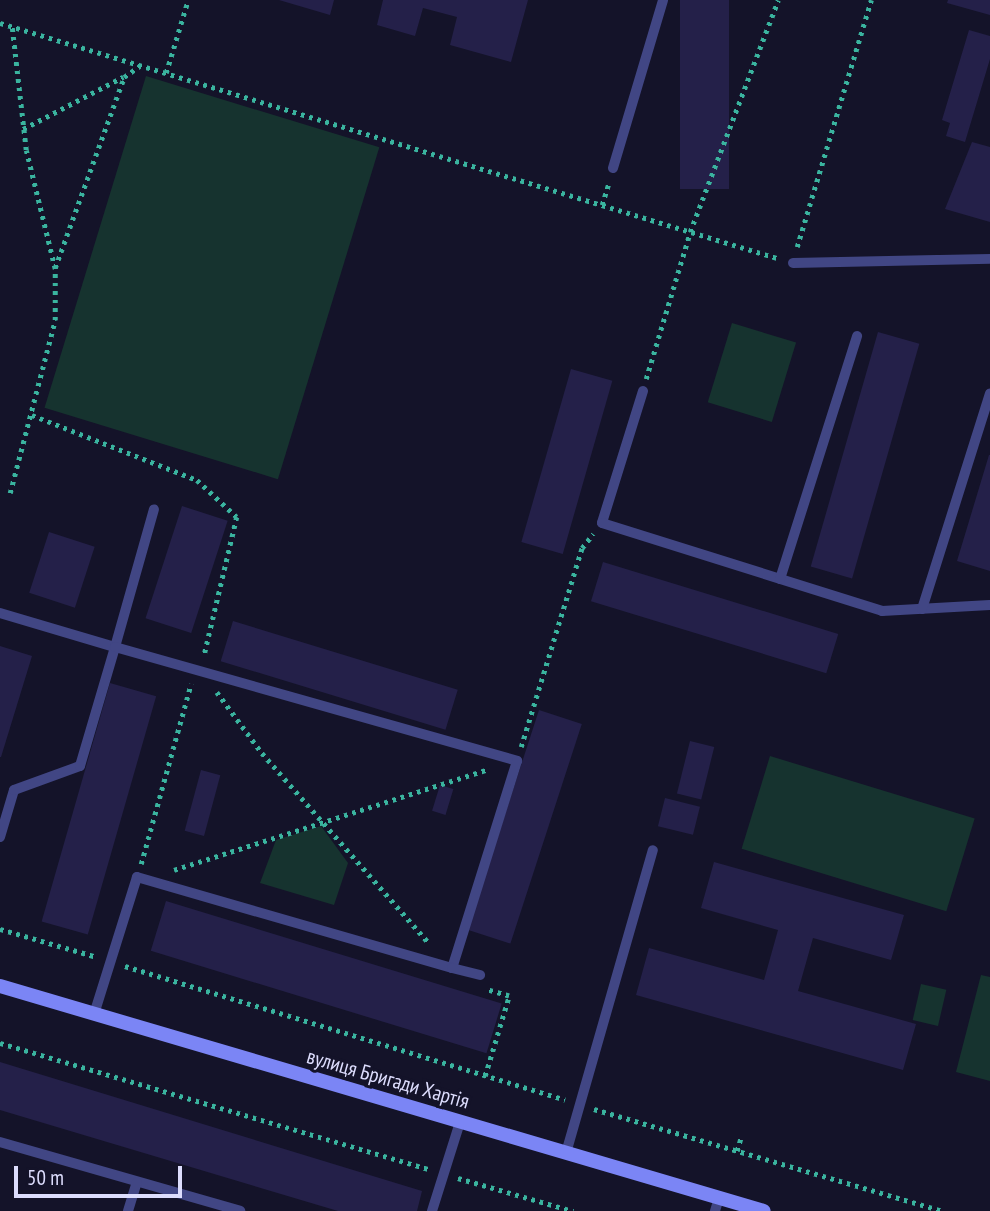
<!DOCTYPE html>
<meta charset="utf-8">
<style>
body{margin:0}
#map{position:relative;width:990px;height:1211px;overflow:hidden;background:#141329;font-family:"PT Sans Narrow",sans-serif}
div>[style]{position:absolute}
.green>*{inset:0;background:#16332f;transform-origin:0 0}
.building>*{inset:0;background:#242049;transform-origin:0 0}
.path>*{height:4.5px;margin-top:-2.25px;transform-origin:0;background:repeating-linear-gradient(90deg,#3ab49f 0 3.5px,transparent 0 8.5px)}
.lane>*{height:10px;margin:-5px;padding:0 5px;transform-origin:5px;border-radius:5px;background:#414684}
.secondary>*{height:14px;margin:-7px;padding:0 7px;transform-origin:7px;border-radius:7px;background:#7b85f5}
span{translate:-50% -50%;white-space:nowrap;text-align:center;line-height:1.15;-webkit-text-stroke:6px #141329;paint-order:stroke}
.street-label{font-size:21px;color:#ddddfd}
.scale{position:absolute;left:14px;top:1166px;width:168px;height:32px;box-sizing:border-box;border:4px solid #ddddfd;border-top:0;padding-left:9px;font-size:21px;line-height:24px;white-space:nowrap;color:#ddddfd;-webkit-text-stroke:5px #141329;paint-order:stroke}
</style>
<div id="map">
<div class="green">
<i style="left:146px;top:76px;width:244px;height:347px;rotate:17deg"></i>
<i style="left:732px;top:323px;width:67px;height:83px;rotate:17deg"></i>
<i style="left:770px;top:756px;width:214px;height:97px;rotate:17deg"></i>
<i style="clip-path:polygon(321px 826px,348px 863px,334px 905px,260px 883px,276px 840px)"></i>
<i style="clip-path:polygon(981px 975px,990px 977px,990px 1081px,956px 1072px)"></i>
<i style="left:921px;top:984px;width:26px;height:37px;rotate:13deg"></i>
</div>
<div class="building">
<i style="clip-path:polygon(279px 0,334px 0,330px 15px)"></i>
<i style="clip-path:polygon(383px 0,528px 0,511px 62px,450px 45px,457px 17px,423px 8px,415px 36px,377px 25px)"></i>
<i style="left:680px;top:0;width:49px;height:189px"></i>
<i style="clip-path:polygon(948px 0,990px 0,990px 15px,947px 3px)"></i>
<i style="clip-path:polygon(969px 30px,990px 36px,990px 59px,965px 142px,946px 136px,950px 123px,942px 120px)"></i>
<i style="clip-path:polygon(972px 142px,990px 147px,990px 222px,945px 209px)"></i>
<i style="left:878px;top:332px;width:43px;height:244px;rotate:16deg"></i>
<i style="left:571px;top:369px;width:43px;height:180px;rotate:16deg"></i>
<i style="clip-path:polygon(989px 455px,990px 455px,990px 571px,957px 561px)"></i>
<i style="left:182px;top:506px;width:48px;height:118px;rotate:18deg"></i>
<i style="left:49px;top:532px;width:48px;height:64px;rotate:18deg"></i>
<i style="left:603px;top:562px;width:246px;height:41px;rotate:17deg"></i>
<i style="left:233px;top:621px;width:235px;height:42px;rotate:17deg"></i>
<i style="clip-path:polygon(0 646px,32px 656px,1px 757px,0 757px)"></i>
<i style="left:110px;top:683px;width:48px;height:248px;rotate:16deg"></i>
<i style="left:539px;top:710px;width:45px;height:231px;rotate:18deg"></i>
<i style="left:690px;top:741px;width:25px;height:54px;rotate:14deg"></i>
<i style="left:201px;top:770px;width:20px;height:63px;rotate:15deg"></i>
<i style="left:440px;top:785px;width:14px;height:27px;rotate:17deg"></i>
<i style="left:665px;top:798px;width:36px;height:29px;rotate:14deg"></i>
<i style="clip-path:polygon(714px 862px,904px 915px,891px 960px,813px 938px,798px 991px,916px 1024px,903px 1070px,636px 995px,649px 948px,764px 980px,778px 930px,701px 908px)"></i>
<i style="left:166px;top:901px;width:351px;height:52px;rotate:17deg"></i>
<i style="clip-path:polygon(0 1062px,422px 1191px,417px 1211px,338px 1211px,0 1110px)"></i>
</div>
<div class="path">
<i style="left:0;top:23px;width:815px;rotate:16.83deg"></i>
<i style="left:166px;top:73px;width:76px;rotate:-73.2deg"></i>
<i style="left:23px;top:129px;width:113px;rotate:-27.5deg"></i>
<i style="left:602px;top:205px;width:24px;rotate:-73deg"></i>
<i style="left:797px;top:247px;width:258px;rotate:-73.3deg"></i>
<i style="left:55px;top:268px;width:203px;rotate:-70.1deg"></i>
<i style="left:124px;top:77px;width:19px;rotate:-35deg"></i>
<i style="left:646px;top:379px;width:153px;rotate:-73.3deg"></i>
<i style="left:690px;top:232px;width:248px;rotate:-69.2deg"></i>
<i style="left:32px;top:415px;width:177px;rotate:21.5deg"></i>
<i style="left:197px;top:480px;width:54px;rotate:42.8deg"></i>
<i style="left:237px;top:517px;width:144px;rotate:103.3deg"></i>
<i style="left:10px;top:493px;width:179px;rotate:-75.4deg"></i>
<i style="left:55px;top:320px;width:51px;rotate:-90deg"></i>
<i style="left:55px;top:269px;width:122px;rotate:-103.7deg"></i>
<i style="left:26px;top:150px;width:124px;rotate:-96.5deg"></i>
<i style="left:217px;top:692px;width:76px;rotate:53.6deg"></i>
<i style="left:262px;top:753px;width:254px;rotate:48.7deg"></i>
<i style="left:521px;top:747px;width:208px;rotate:-73deg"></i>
<i style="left:582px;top:548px;width:18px;rotate:-52deg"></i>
<i style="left:141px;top:864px;width:187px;rotate:-74.5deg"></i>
<i style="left:174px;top:870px;width:331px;rotate:-17.8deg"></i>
<i style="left:0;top:929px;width:101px;rotate:16.1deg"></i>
<i style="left:125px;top:966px;width:460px;rotate:16.9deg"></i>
<i style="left:0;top:1043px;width:447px;rotate:16.4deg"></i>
<i style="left:485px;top:1076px;width:84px;rotate:-73.3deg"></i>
<i style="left:509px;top:996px;width:25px;rotate:-164deg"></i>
<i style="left:594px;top:1109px;width:363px;rotate:16.3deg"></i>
<i style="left:737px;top:1151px;width:15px;rotate:-74deg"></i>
<i style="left:458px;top:1178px;width:120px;rotate:16deg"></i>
</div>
<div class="lane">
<i style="left:613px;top:168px;width:175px;rotate:-73.4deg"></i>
<i style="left:793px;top:263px;width:197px;rotate:-1.2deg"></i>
<i style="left:643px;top:391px;width:138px;rotate:107.3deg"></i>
<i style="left:602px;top:523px;width:294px;rotate:17.4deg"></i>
<i style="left:882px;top:611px;width:108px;rotate:-3.2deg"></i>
<i style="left:780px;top:579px;width:255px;rotate:-72.4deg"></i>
<i style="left:922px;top:609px;width:226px;rotate:-72.5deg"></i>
<i style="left:0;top:613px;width:120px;rotate:16.5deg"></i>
<i style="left:115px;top:647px;width:143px;rotate:-74.2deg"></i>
<i style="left:0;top:837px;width:49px;rotate:-73.4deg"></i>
<i style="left:14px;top:790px;width:70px;rotate:-20deg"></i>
<i style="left:80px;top:766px;width:124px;rotate:-73.6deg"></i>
<i style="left:115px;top:647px;width:418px;rotate:15.8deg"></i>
<i style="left:517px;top:761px;width:217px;rotate:107.4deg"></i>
<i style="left:452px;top:968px;width:328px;rotate:-163.9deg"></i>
<i style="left:137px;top:877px;width:144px;rotate:107.4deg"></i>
<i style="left:452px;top:968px;width:29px;rotate:14deg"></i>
<i style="left:0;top:1142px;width:250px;rotate:16deg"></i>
<i style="left:566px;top:1153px;width:315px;rotate:-74deg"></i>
<i style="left:128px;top:1211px;width:30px;rotate:-73deg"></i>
<i style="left:432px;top:1211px;width:93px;rotate:-72.5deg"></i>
<i style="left:715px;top:1211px;width:14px;rotate:-73deg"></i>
</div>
<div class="secondary">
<i style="left:0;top:986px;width:796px;rotate:16.41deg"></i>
</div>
<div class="street-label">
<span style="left:388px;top:1079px;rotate:16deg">вулиця Бригади Хартія</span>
</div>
<div class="scale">50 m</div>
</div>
